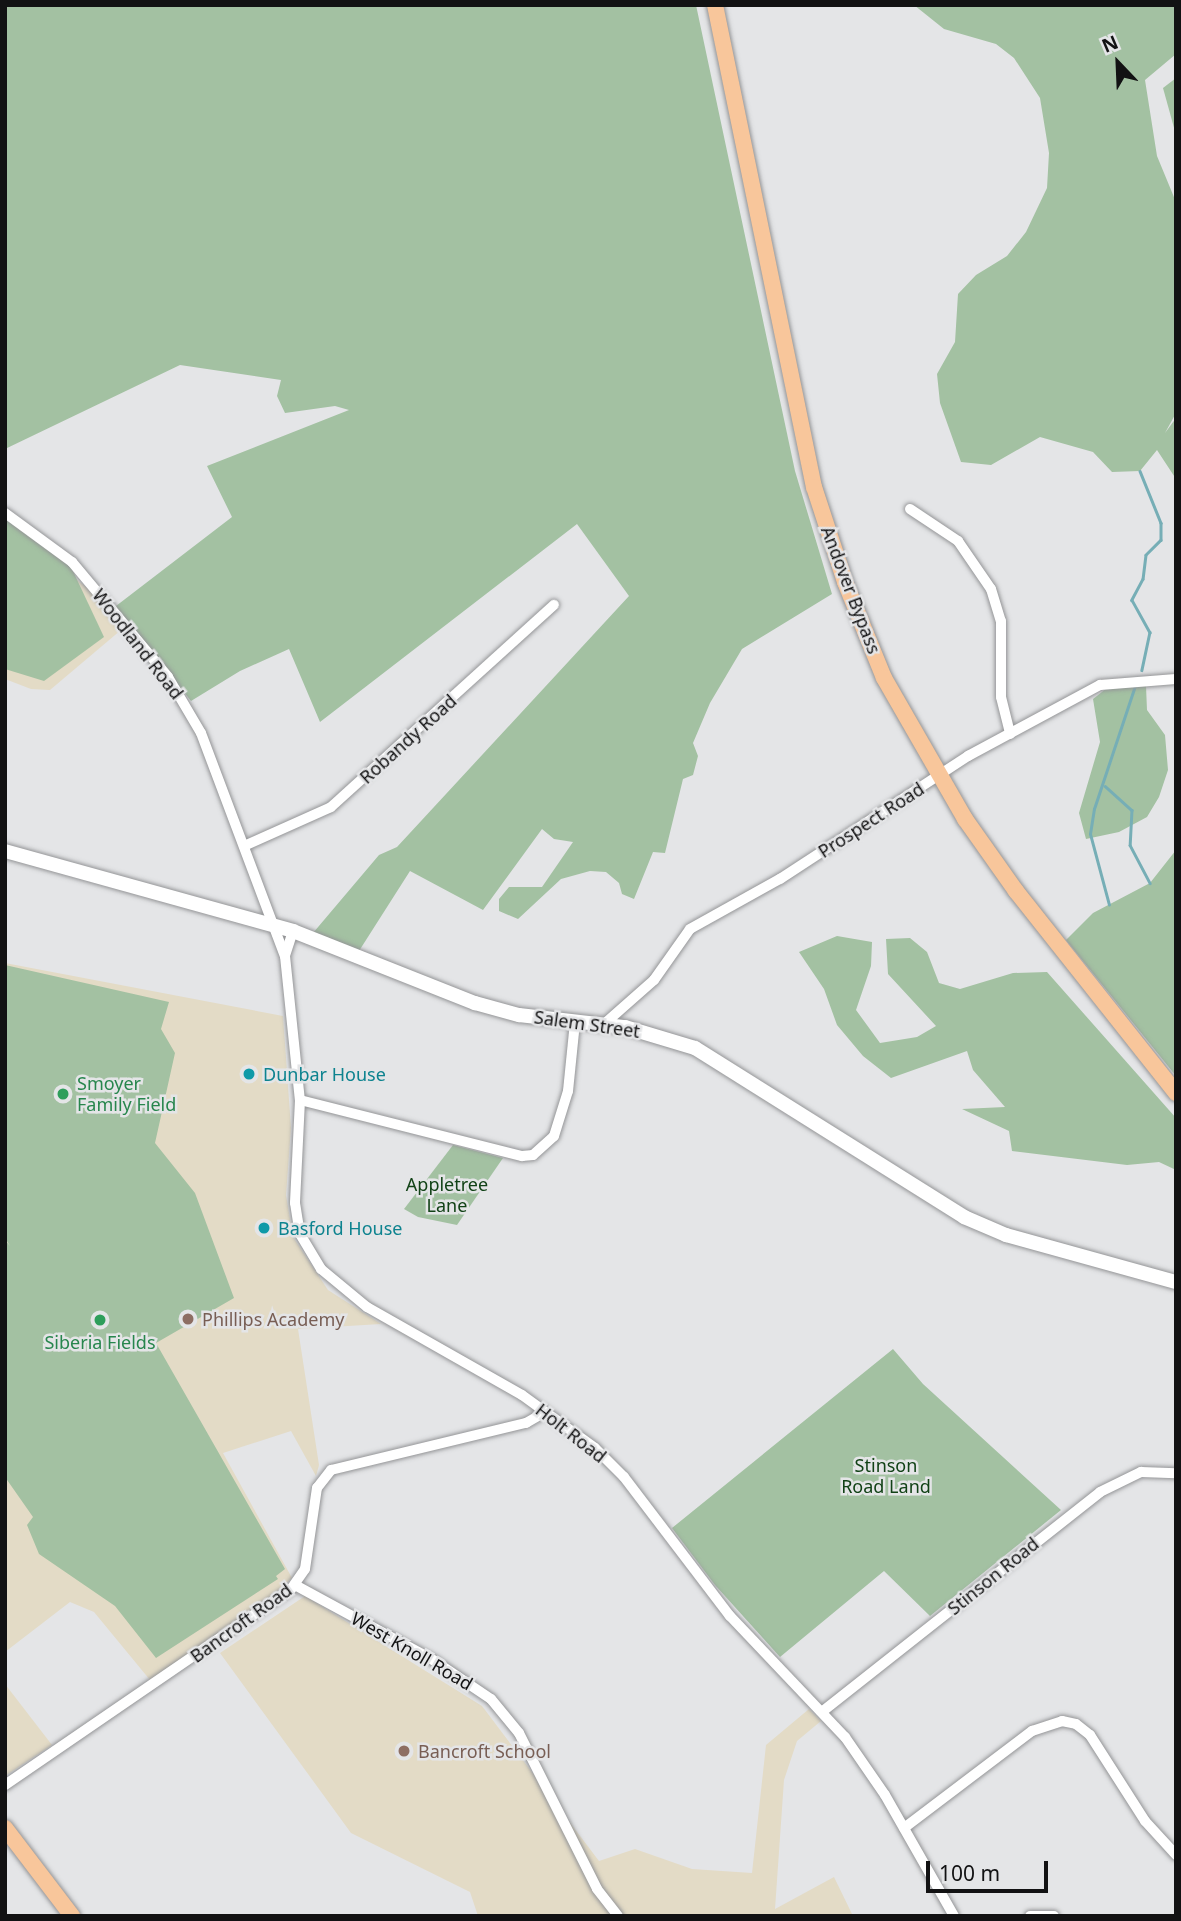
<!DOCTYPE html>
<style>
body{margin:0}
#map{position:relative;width:1181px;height:1921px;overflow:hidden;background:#e4e5e7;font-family:"Noto Sans",sans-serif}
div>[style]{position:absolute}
.education>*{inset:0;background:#e3dbc6}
.green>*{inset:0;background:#a3c1a2}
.stream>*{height:2.5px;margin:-1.25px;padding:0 1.25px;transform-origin:1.25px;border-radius:1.25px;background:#76aeb6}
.roads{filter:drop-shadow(0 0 2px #949597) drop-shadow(0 0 2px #949597)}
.street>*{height:10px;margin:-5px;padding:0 5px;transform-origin:5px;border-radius:5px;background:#fff}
.secondary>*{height:14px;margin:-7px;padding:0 7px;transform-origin:7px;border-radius:7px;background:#fff}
.primary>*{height:16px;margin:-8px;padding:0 8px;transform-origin:8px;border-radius:8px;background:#f8c69b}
.dots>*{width:19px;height:19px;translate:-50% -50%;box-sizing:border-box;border:4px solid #e4e5e7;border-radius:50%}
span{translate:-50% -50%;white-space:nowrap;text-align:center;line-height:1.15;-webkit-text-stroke:5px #e4e5e7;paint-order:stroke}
.street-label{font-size:18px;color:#121213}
.culture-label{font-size:18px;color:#0d838f}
.left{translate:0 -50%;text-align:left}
.leisure-label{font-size:18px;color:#27864d}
.park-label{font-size:18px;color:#114216}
.education-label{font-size:18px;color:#785e54}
.frame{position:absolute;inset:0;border:7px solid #121213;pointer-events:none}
.north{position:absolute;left:1083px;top:28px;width:70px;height:70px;-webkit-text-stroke:5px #e4e5e7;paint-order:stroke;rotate:337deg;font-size:19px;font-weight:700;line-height:28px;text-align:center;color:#121213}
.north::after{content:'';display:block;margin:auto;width:24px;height:32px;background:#121213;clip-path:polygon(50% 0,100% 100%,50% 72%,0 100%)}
.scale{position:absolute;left:926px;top:1861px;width:122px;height:32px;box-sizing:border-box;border:4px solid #121213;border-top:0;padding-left:9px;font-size:21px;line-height:24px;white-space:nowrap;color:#121213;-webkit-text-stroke:5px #e4e5e7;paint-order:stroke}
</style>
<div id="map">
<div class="education">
<i style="clip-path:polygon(5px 524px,90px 590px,121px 630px,50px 690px,31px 689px,5px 679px)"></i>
<i style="clip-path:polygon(5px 963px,283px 1016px,291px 1128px,286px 1195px,293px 1237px,328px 1290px,381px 1324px,298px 1329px,319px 1465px,316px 1476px,291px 1431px,223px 1453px,292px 1578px,257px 1609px,150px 1680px,94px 1612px,70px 1602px,5px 1652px)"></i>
<i style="clip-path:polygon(305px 1596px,482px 1706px,599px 1861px,635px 1849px,692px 1869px,752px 1873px,766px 1745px,809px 1709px,821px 1721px,797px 1741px,784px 1780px,775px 1909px,834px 1877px,853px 1916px,478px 1916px,470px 1892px,351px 1833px,220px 1653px)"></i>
<i style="clip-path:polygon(5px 1684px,52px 1745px,5px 1776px)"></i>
</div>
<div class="green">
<i style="clip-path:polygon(5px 5px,696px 5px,795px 471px,832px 594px,742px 649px,710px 703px,693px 743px,698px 756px,693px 775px,683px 779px,665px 853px,653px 852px,634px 899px,622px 894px,619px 883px,606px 872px,590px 871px,561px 879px,518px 919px,499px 911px,499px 899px,509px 887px,542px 887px,573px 842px,554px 839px,542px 829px,483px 910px,410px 871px,359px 951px,313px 933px,379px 855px,397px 847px,629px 596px,577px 524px,320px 722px,289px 649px,240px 671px,191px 701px,116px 606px,232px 517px,207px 466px,349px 410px,335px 406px,285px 413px,277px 396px,281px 380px,180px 365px,5px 449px)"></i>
<i style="clip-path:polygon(914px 5px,1176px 5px,1176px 54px,1145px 80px,1157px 156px,1176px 202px,1176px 413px,1165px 433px,1176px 418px,1176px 479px,1157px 450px,1140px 471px,1112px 472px,1093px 452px,1040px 437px,991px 465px,961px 462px,940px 403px,937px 374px,955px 342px,958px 294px,976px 275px,1007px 256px,1026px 232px,1047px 188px,1049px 153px,1040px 98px,1014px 58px,996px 44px,944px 29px)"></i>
<i style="clip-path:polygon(1176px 78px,1176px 135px,1163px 88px)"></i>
<i style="clip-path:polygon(5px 513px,37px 534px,72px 569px,104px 637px,44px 681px,5px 669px)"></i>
<i style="clip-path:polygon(1146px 686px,1147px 710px,1165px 735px,1168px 770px,1159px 797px,1147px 817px,1119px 832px,1086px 839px,1079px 813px,1100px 742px,1093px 699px,1107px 688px)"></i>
<i style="clip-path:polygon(1176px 850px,1176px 1076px,1066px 940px,1093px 913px,1150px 883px)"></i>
<i style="clip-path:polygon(837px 936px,872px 942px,871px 966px,856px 1010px,880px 1043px,917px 1037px,936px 1026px,888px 974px,886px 939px,910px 938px,927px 952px,939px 983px,960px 989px,1013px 973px,1047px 972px,1176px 1118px,1176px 1170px,1159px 1162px,1127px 1165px,1012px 1151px,1009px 1131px,962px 1109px,1005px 1107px,973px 1070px,967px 1051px,891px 1078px,863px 1056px,837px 1025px,824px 989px,799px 952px)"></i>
<i style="clip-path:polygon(5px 965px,169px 1002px,161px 1029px,175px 1053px,155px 1143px,195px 1193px,234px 1298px,156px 1343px,285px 1569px,276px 1576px,278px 1579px,156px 1658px,115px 1606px,39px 1554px,27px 1525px,33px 1517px,5px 1477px,5px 1240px,10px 1246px,5px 1238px)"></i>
<i style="clip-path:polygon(453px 1145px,503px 1158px,457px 1225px,418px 1217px,404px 1209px)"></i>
<i style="clip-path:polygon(893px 1349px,923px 1384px,1061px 1510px,930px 1616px,884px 1571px,780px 1657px,715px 1585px,672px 1528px)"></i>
</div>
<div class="stream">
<i style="left:1140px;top:471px;width:56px;rotate:68deg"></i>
<i style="left:1161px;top:523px;width:17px;rotate:90deg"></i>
<i style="left:1161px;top:540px;width:21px;rotate:135deg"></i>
<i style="left:1146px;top:555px;width:24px;rotate:97deg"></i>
<i style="left:1143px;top:579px;width:24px;rotate:118deg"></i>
<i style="left:1132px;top:600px;width:37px;rotate:61deg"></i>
<i style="left:1150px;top:632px;width:39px;rotate:102deg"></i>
<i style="left:1105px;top:786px;width:36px;rotate:42deg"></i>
<i style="left:1132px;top:810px;width:35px;rotate:93deg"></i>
<i style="left:1130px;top:845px;width:43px;rotate:62.2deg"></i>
<i style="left:1109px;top:905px;width:73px;rotate:-105deg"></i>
<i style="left:1090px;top:834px;width:25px;rotate:-81deg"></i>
<i style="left:1094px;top:809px;width:130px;rotate:-71.6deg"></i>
</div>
<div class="roads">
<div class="street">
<i style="left:910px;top:509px;width:58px;rotate:33.7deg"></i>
<i style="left:958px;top:541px;width:58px;rotate:55.5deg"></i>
<i style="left:991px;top:589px;width:34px;rotate:73deg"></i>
<i style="left:1001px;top:621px;width:76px;rotate:90deg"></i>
<i style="left:1001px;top:697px;width:38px;rotate:76deg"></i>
<i style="left:5px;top:513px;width:83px;rotate:36.2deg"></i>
<i style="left:72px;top:562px;width:150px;rotate:50.1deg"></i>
<i style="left:168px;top:677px;width:65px;rotate:59.5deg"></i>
<i style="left:201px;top:733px;width:238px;rotate:69.4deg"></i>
<i style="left:244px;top:846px;width:95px;rotate:-24.1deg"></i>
<i style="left:331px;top:807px;width:301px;rotate:-42.2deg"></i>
<i style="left:293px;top:931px;width:26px;rotate:108deg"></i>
<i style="left:285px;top:956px;width:145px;rotate:84.1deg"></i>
<i style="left:300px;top:1100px;width:103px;rotate:92.8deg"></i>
<i style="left:295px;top:1203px;width:31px;rotate:81deg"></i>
<i style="left:300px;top:1234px;width:41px;rotate:59deg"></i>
<i style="left:321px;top:1269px;width:60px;rotate:39.6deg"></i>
<i style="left:367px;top:1307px;width:178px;rotate:29.6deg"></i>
<i style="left:522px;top:1395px;width:90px;rotate:36deg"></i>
<i style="left:595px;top:1448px;width:41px;rotate:45deg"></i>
<i style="left:624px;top:1477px;width:175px;rotate:52.7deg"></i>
<i style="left:730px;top:1616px;width:167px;rotate:46.5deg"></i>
<i style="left:845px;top:1737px;width:70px;rotate:55.4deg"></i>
<i style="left:885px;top:1795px;width:139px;rotate:60.3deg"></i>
<i style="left:603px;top:1025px;width:68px;rotate:-41.4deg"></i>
<i style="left:654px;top:980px;width:62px;rotate:-54.8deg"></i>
<i style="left:690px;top:929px;width:103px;rotate:-29.1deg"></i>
<i style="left:780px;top:879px;width:225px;rotate:-33.2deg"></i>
<i style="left:968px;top:756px;width:150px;rotate:-28.3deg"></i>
<i style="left:1100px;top:685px;width:76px;rotate:-4.5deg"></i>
<i style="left:300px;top:1100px;width:229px;rotate:14.2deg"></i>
<i style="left:522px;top:1156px;width:11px;rotate:-5deg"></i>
<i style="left:533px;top:1155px;width:28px;rotate:-42deg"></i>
<i style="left:554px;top:1136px;width:47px;rotate:-72.7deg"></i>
<i style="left:568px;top:1091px;width:69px;rotate:-84.2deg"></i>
<i style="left:295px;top:1585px;width:157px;rotate:28.5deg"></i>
<i style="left:433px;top:1660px;width:70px;rotate:33.9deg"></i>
<i style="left:491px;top:1699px;width:44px;rotate:50.5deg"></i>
<i style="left:519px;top:1733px;width:174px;rotate:63.4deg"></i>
<i style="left:597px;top:1889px;width:34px;rotate:52deg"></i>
<i style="left:823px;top:1711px;width:353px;rotate:-38.3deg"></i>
<i style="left:1100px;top:1492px;width:46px;rotate:-26deg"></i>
<i style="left:1141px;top:1472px;width:35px;rotate:2deg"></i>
<i style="left:5px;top:1785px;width:347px;rotate:-34.4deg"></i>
<i style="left:291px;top:1589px;width:24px;rotate:-55deg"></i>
<i style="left:305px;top:1569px;width:82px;rotate:-81.6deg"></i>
<i style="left:317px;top:1488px;width:23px;rotate:-52deg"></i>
<i style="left:331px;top:1470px;width:201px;rotate:-13.6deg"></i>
<i style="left:526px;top:1423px;width:22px;rotate:-30deg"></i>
<i style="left:904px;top:1828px;width:161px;rotate:-37.2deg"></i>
<i style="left:1032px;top:1731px;width:32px;rotate:-18deg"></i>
<i style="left:1062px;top:1721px;width:14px;rotate:12deg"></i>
<i style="left:1076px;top:1724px;width:18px;rotate:38deg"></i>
<i style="left:1090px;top:1735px;width:102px;rotate:57.4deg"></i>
<i style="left:1145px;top:1821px;width:46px;rotate:47.6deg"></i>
<i style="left:1030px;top:1916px;width:24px"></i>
</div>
<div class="secondary">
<i style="left:5px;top:851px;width:299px;rotate:15.5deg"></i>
<i style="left:293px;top:931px;width:196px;rotate:21.6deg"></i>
<i style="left:475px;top:1003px;width:46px;rotate:15.3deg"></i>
<i style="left:519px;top:1015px;width:107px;rotate:6.5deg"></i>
<i style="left:625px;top:1027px;width:73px;rotate:16.7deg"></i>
<i style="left:695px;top:1048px;width:318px;rotate:32.1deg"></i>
<i style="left:964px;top:1217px;width:46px;rotate:23.2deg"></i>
<i style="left:1006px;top:1235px;width:176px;rotate:15.5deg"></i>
</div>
<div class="primary">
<i style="left:715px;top:5px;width:492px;rotate:78.4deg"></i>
<i style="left:814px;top:487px;width:100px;rotate:71.9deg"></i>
<i style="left:845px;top:582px;width:104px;rotate:67.9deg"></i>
<i style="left:884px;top:678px;width:163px;rotate:60.1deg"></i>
<i style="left:965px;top:819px;width:88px;rotate:54.7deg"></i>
<i style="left:1016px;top:891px;width:258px;rotate:51.6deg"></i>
<i style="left:5px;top:1828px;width:111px;rotate:52.7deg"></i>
</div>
</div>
<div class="dots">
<i style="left:249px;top:1074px;background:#0f9aa8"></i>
<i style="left:63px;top:1094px;background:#2e9e5b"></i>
<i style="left:264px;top:1228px;background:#0f9aa8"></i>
<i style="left:188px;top:1319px;background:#8d6e63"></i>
<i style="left:100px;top:1320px;background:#2e9e5b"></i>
<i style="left:404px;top:1751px;background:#8d6e63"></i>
</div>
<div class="street-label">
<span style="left:851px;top:590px;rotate:69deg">Andover Bypass</span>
<span style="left:138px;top:644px;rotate:52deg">Woodland Road</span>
<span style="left:408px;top:739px;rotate:-42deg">Robandy Road</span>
<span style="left:871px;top:820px;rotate:-33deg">Prospect Road</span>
<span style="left:587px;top:1024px;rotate:8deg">Salem Street</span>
<span style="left:571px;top:1433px;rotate:38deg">Holt Road</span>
<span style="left:993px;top:1576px;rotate:-39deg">Stinson Road</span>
<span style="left:241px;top:1623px;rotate:-36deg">Bancroft Road</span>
<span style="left:412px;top:1651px;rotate:30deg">West Knoll Road</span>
</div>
<div class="culture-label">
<span class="left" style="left:263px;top:1074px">Dunbar House</span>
<span class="left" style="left:278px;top:1228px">Basford House</span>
</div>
<div class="leisure-label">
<span class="left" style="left:77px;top:1094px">Smoyer<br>Family Field</span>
<span style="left:100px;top:1342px">Siberia Fields</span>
</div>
<div class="park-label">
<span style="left:447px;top:1195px">Appletree<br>Lane</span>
<span style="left:886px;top:1476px">Stinson<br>Road Land</span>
</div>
<div class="education-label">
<span class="left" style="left:202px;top:1319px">Phillips Academy</span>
<span class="left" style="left:418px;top:1751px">Bancroft School</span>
</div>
<div class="frame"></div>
<div class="north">N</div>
<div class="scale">100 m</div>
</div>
